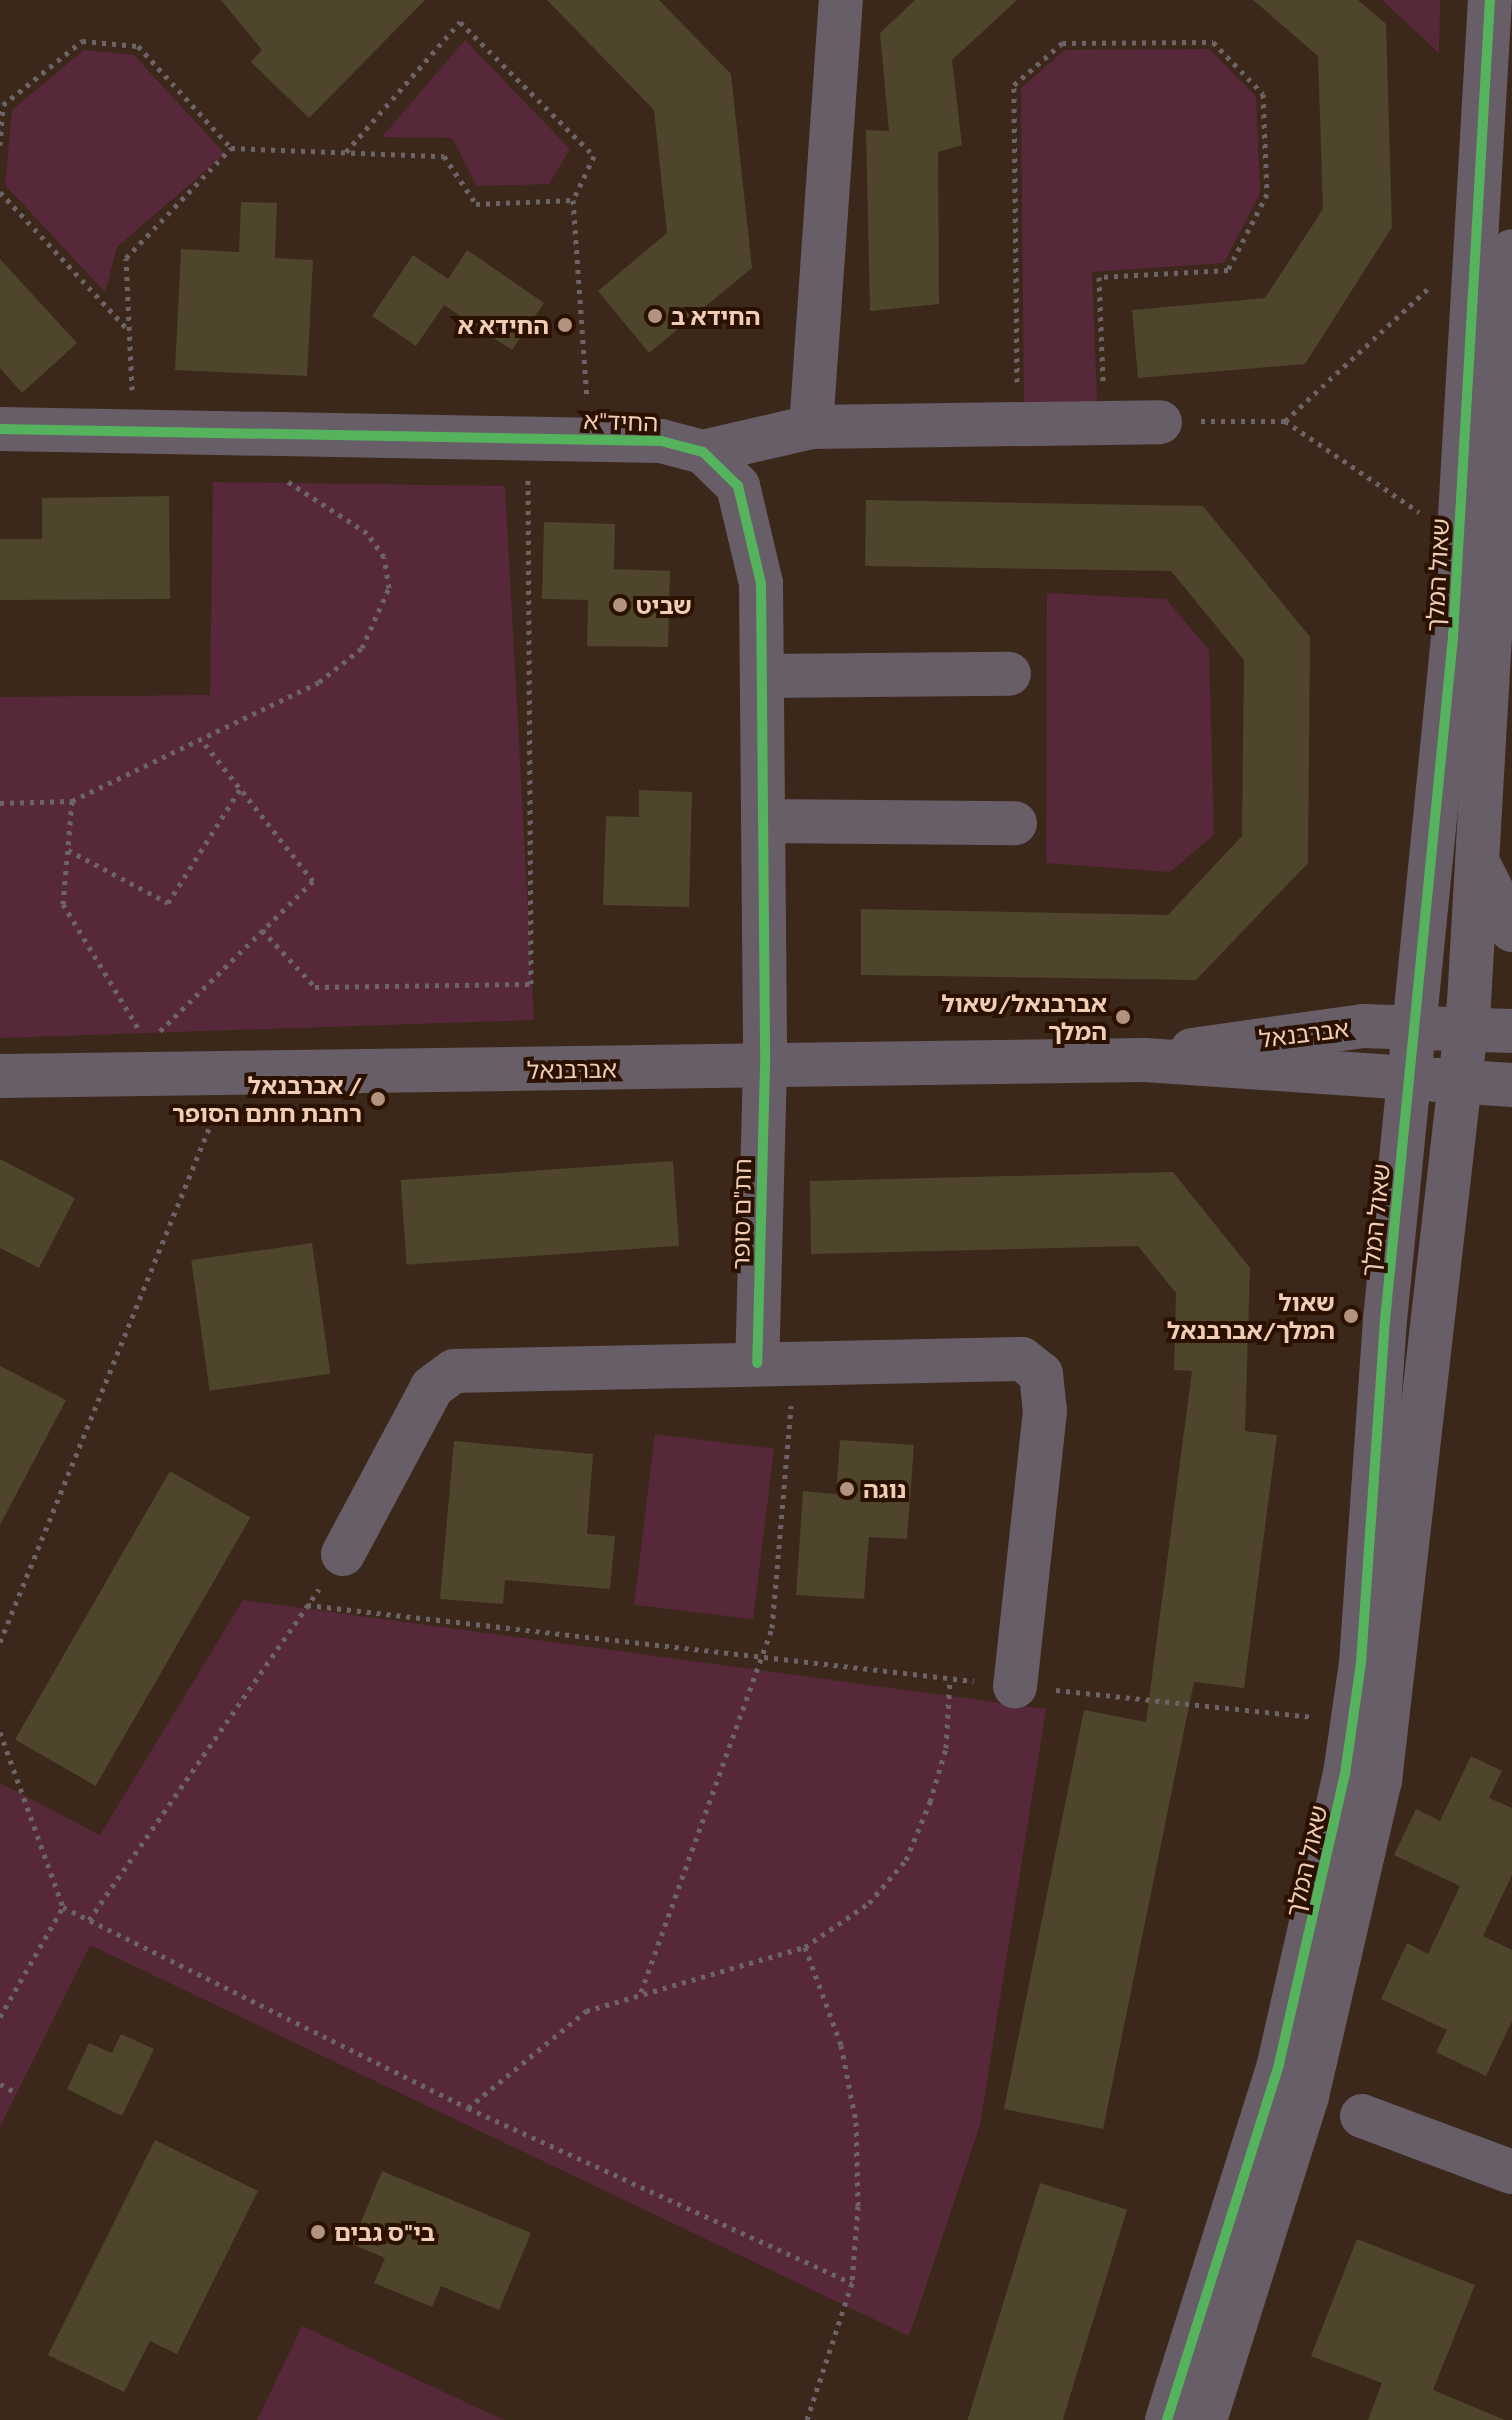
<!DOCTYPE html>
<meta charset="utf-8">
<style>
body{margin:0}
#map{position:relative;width:1512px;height:2420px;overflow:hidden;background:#3b281a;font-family:"Exo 2","Noto Sans Hebrew",sans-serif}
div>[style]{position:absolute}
.green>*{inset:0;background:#572839;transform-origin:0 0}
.building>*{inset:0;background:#4f442c;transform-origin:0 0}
.path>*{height:5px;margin-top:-2.5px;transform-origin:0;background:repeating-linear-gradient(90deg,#6d6468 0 4px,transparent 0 10px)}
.minor>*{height:44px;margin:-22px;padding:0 22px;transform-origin:22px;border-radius:22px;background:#675e68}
.cycleway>*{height:10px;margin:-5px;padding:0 5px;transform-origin:5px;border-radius:5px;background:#56b35d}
.dots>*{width:22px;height:22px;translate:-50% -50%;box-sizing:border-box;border:4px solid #2a1100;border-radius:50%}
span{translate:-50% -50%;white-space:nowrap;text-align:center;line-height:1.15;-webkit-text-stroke:8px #2a1100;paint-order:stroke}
.poi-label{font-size:24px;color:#f1cdb6;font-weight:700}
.left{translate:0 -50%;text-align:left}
.right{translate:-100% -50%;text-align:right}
.street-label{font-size:24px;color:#f1cdb6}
</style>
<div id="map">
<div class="green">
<i style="clip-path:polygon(1382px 0,1440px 0,1439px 53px)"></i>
<i style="clip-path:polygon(465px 40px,570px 149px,549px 184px,477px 186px,452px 138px,382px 137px)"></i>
<i style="clip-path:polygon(1210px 49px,1256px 97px,1260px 193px,1224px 263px,1092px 272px,1098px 423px,1024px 424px,1021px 88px,1065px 50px)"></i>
<i style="clip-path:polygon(84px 50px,134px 55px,225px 154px,117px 247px,105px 292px,5px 185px,12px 110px)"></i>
<i style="clip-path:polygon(213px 482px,505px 486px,534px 1020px,0 1038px,0 697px,210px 695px)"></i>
<i style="clip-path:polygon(1047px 593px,1166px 599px,1209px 650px,1214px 835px,1170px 872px,1046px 863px)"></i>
<i style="left:655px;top:1434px;width:120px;height:172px;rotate:7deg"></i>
<i style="clip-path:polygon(243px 1600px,1046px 1709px,980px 2125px,909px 2336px,90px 1945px,0 2127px,0 1783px,100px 1835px)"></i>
<i style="clip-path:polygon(302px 2326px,504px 2420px,257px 2420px)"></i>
</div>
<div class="building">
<i style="clip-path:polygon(221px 0,425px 0,309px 118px,251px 62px,262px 50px)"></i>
<i style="clip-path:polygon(547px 0,659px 0,731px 74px,752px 268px,649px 353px,598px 291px,667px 233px,654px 110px)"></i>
<i style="clip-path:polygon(915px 0,1017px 0,952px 60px,962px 145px,938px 152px,939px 304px,870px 311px,866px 130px,889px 131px,880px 33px)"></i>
<i style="clip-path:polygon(1253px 0,1358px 0,1386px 24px,1392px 227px,1305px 364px,1138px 378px,1132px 310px,1265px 298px,1323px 209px,1318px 56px)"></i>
<i style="clip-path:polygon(241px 202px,277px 203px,275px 258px,313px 260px,307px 376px,175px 370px,181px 249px,239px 252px)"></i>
<i style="clip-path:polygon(467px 250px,544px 303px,512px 350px,444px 305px,416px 346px,372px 316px,413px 255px,448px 279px)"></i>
<i style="clip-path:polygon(0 259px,77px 343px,22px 393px,0 368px)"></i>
<i style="clip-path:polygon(169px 496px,170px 599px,0 600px,0 539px,42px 539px,42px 498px)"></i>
<i style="clip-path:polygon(866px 500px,1203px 506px,1310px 637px,1308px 863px,1196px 980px,861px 975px,861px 909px,1168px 915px,1242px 836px,1244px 660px,1171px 571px,865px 566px)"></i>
<i style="clip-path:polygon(544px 522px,615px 524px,614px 569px,670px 571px,668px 647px,587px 646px,588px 600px,542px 599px)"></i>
<i style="clip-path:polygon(639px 790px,692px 792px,689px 907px,603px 905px,606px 816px,639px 817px)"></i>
<i style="clip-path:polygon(0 1159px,75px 1198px,39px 1268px,0 1248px)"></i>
<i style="left:673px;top:1161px;width:85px;height:273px;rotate:86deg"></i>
<i style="clip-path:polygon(1173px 1172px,1250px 1268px,1245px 1431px,1277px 1435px,1244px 1688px,1194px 1682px,1103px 2129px,1004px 2109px,1084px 1710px,1146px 1722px,1192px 1371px,1174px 1370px,1176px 1293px,1138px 1246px,811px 1254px,810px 1181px)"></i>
<i style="left:312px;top:1243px;width:132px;height:122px;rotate:82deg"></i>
<i style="clip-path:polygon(0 1366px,66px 1400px,0 1525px)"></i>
<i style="clip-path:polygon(840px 1440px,914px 1445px,907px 1539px,869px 1537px,864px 1599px,796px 1595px,803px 1491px,836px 1494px)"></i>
<i style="clip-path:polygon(454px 1441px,593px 1454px,587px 1534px,615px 1536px,610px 1589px,505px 1580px,503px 1604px,440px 1599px)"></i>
<i style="left:170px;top:1471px;width:93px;height:310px;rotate:30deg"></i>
<i style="clip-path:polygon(1471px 1756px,1502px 1771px,1489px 1798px,1512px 1808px,1512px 1875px,1483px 1936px,1512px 1950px,1512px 2021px,1486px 2076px,1436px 2052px,1447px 2030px,1381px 1999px,1407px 1943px,1428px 1954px,1460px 1886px,1394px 1855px,1416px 1809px,1440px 1821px)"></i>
<i style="clip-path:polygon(121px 2034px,154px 2049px,122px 2116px,67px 2089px,89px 2043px,112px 2053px)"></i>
<i style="clip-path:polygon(155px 2140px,258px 2191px,177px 2354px,150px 2341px,124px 2392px,48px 2355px)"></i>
<i style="clip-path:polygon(382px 2171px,531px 2233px,499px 2310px,441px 2286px,432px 2307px,374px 2283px,385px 2258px,352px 2244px)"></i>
<i style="left:1040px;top:2183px;width:91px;height:249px;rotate:17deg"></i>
<i style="clip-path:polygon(1357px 2239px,1475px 2285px,1433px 2390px,1505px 2420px,1368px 2420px,1382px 2383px,1311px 2356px)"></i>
</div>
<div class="path">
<i style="left:0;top:145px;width:40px;rotate:-85.7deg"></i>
<i style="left:3px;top:105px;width:102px;rotate:-39deg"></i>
<i style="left:82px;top:41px;width:56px;rotate:5.1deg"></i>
<i style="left:138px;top:46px;width:138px;rotate:47.6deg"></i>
<i style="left:346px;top:152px;width:173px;rotate:-48.8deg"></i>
<i style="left:460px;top:22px;width:190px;rotate:45deg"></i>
<i style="left:594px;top:156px;width:49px;rotate:115.5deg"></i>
<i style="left:0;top:192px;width:190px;rotate:47.1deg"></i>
<i style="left:1017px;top:382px;width:297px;rotate:-90.6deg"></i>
<i style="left:1014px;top:85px;width:64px;rotate:-41.2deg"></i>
<i style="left:1062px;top:43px;width:151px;rotate:-0.4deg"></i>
<i style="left:1213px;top:42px;width:72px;rotate:46.1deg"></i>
<i style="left:1263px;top:94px;width:100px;rotate:87.7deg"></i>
<i style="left:1267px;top:194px;width:85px;rotate:117.2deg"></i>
<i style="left:1228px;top:270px;width:129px;rotate:176.9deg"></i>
<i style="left:1099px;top:277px;width:104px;rotate:87.8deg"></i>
<i style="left:132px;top:390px;width:132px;rotate:-92.6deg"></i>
<i style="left:126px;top:258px;width:152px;rotate:-46.3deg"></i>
<i style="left:231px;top:148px;width:213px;rotate:2.2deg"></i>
<i style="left:444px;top:156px;width:58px;rotate:56.3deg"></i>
<i style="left:476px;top:204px;width:97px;rotate:-2.4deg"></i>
<i style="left:573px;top:200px;width:199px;rotate:86deg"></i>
<i style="left:1201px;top:421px;width:84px"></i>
<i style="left:1285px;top:421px;width:162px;rotate:34.2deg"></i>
<i style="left:1285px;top:421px;width:199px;rotate:-42.8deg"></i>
<i style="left:72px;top:801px;width:103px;rotate:95deg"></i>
<i style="left:63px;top:904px;width:149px;rotate:58.8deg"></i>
<i style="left:0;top:803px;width:72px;rotate:-1.6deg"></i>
<i style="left:72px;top:801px;width:274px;rotate:-25.7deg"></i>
<i style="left:319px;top:682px;width:55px;rotate:-38.3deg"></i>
<i style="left:362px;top:648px;width:66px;rotate:-65.8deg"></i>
<i style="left:389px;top:588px;width:31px;rotate:-99deg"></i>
<i style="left:384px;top:557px;width:29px;rotate:-125deg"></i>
<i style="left:367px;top:533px;width:99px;rotate:-147deg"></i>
<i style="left:68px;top:850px;width:113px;rotate:27.9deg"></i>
<i style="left:168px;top:903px;width:135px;rotate:-57.7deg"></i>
<i style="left:262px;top:930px;width:78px;rotate:47.1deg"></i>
<i style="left:315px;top:987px;width:216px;rotate:-0.8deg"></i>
<i style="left:531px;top:984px;width:504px;rotate:-90.34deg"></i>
<i style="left:160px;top:1031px;width:214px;rotate:-44.4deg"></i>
<i style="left:313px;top:881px;width:181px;rotate:-128.3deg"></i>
<i style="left:307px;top:1605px;width:671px;rotate:6.5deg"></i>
<i style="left:0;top:1642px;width:568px;rotate:-67.86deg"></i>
<i style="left:1056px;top:1690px;width:257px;rotate:6deg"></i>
<i style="left:0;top:1732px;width:186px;rotate:70.2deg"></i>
<i style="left:63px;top:1907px;width:452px;rotate:26.4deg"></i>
<i style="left:468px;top:2108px;width:422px;rotate:24.5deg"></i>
<i style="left:89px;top:1920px;width:403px;rotate:-55.2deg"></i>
<i style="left:805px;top:1947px;width:104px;rotate:69.8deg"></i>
<i style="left:841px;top:2045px;width:78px;rotate:79deg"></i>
<i style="left:856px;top:2122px;width:84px;rotate:88.6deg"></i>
<i style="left:858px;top:2206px;width:77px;rotate:94.5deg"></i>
<i style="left:852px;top:2283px;width:144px;rotate:108.2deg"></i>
<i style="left:641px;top:1992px;width:387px;rotate:-70.2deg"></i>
<i style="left:772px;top:1628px;width:223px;rotate:-85.1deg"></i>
<i style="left:0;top:2017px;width:127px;rotate:-60.2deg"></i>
<i style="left:0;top:2084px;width:17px;rotate:28deg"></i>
<i style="left:468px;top:2108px;width:153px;rotate:-39.4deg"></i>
<i style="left:586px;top:2011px;width:228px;rotate:-16.3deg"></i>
<i style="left:805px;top:1947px;width:78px;rotate:-34.5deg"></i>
<i style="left:869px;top:1903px;width:57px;rotate:-49.3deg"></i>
<i style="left:906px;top:1860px;width:63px;rotate:-67.5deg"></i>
<i style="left:930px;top:1802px;width:56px;rotate:-73.5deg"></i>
<i style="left:946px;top:1748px;width:69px;rotate:-86.7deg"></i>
</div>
<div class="minor">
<i style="left:811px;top:427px;width:428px;rotate:-86deg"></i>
<i style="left:0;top:429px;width:661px;rotate:1.04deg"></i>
<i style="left:661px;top:441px;width:43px;rotate:14.7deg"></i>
<i style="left:703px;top:452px;width:49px;rotate:44.2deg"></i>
<i style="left:738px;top:486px;width:100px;rotate:76.7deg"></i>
<i style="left:761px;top:583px;width:483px;rotate:89.5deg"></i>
<i style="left:765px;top:1066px;width:297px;rotate:91.5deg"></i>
<i style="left:703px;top:452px;width:111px;rotate:-13deg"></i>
<i style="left:811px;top:427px;width:349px;rotate:-0.8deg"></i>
<i style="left:762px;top:676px;width:247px;rotate:-0.5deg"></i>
<i style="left:763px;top:821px;width:252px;rotate:0.5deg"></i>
<i style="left:1479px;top:865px;width:73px;rotate:63.1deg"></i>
<i style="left:1192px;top:1050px;width:173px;rotate:-8deg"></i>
<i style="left:1363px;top:1026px;width:149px;rotate:1.9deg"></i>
<i style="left:0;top:1076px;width:1145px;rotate:-0.8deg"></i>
<i style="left:1145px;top:1060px;width:368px;rotate:3.9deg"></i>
<i style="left:343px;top:1554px;width:189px;rotate:-61.9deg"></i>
<i style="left:432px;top:1387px;width:27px;rotate:-36deg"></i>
<i style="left:454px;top:1371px;width:568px;rotate:-1.21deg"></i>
<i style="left:1022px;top:1359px;width:24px;rotate:38deg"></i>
<i style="left:1041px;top:1374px;width:37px;rotate:84deg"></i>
<i style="left:1045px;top:1411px;width:277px;rotate:96.2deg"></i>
<i style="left:1362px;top:2116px;width:160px;rotate:20.5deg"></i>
<i style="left:1167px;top:2420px;width:373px;rotate:-72.5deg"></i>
<i style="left:1279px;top:2064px;width:297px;rotate:-77.2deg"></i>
<i style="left:1345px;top:1774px;width:112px;rotate:-81.8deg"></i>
<i style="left:1361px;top:1663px;width:344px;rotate:-86deg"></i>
<i style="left:1385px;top:1320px;width:686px;rotate:-84.31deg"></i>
<i style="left:1453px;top:637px;width:638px;rotate:-86.68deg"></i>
<i style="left:1205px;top:2420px;width:340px;rotate:-72.5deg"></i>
<i style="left:1307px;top:2096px;width:323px;rotate:-77deg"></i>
<i style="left:1380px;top:1781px;width:784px;rotate:-83.48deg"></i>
<i style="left:1469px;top:1002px;width:752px;rotate:-86.72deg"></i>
</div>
<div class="cycleway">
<i style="left:0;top:429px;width:661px;rotate:1.04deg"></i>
<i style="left:661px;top:441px;width:43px;rotate:14.7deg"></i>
<i style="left:703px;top:452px;width:49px;rotate:44.2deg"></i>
<i style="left:738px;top:486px;width:100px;rotate:76.7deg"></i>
<i style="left:761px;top:583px;width:483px;rotate:89.5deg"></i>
<i style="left:765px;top:1066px;width:297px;rotate:91.5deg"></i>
<i style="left:1167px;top:2420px;width:373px;rotate:-72.5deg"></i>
<i style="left:1279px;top:2064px;width:297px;rotate:-77.2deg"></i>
<i style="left:1345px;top:1774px;width:112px;rotate:-81.8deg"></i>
<i style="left:1361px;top:1663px;width:344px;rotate:-86deg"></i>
<i style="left:1385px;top:1320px;width:686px;rotate:-84.31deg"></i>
<i style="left:1453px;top:637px;width:638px;rotate:-86.68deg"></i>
</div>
<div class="dots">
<i style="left:655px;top:316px;background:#b1937f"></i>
<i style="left:565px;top:325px;background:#b1937f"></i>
<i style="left:620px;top:605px;background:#b1937f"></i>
<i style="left:1123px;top:1017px;background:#b1937f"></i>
<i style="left:378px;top:1099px;background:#b1937f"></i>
<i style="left:1351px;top:1316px;background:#b1937f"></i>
<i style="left:847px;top:1489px;background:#b1937f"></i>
<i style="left:318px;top:2232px;background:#b1937f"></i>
</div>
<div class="poi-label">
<span class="left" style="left:671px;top:316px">החידא ב</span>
<span class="right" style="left:549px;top:325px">החידא א</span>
<span class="left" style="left:636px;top:605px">שביט</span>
<span class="right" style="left:1107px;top:1017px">אברבנאל/שאול<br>המלך</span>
<span class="right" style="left:362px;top:1099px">אברבנאל /<br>רחבת חתם הסופר</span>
<span class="right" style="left:1335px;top:1316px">שאול<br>המלך/אברבנאל</span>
<span class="left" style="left:863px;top:1489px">נוגה</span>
<span class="left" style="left:334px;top:2232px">בי"ס גבים</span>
</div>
<div class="street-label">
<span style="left:621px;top:421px;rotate:2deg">החיד"א</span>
<span style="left:1437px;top:575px;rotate:-87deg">שאול המלך</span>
<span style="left:1304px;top:1033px;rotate:-7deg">אברבנאל</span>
<span style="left:572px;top:1069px;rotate:-1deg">אברבנאל</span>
<span style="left:741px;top:1214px;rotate:-89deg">חת"ם סופר</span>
<span style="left:1375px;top:1220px;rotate:-84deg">שאול המלך</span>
<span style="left:1306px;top:1861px;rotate:-77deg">שאול המלך</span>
</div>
</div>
